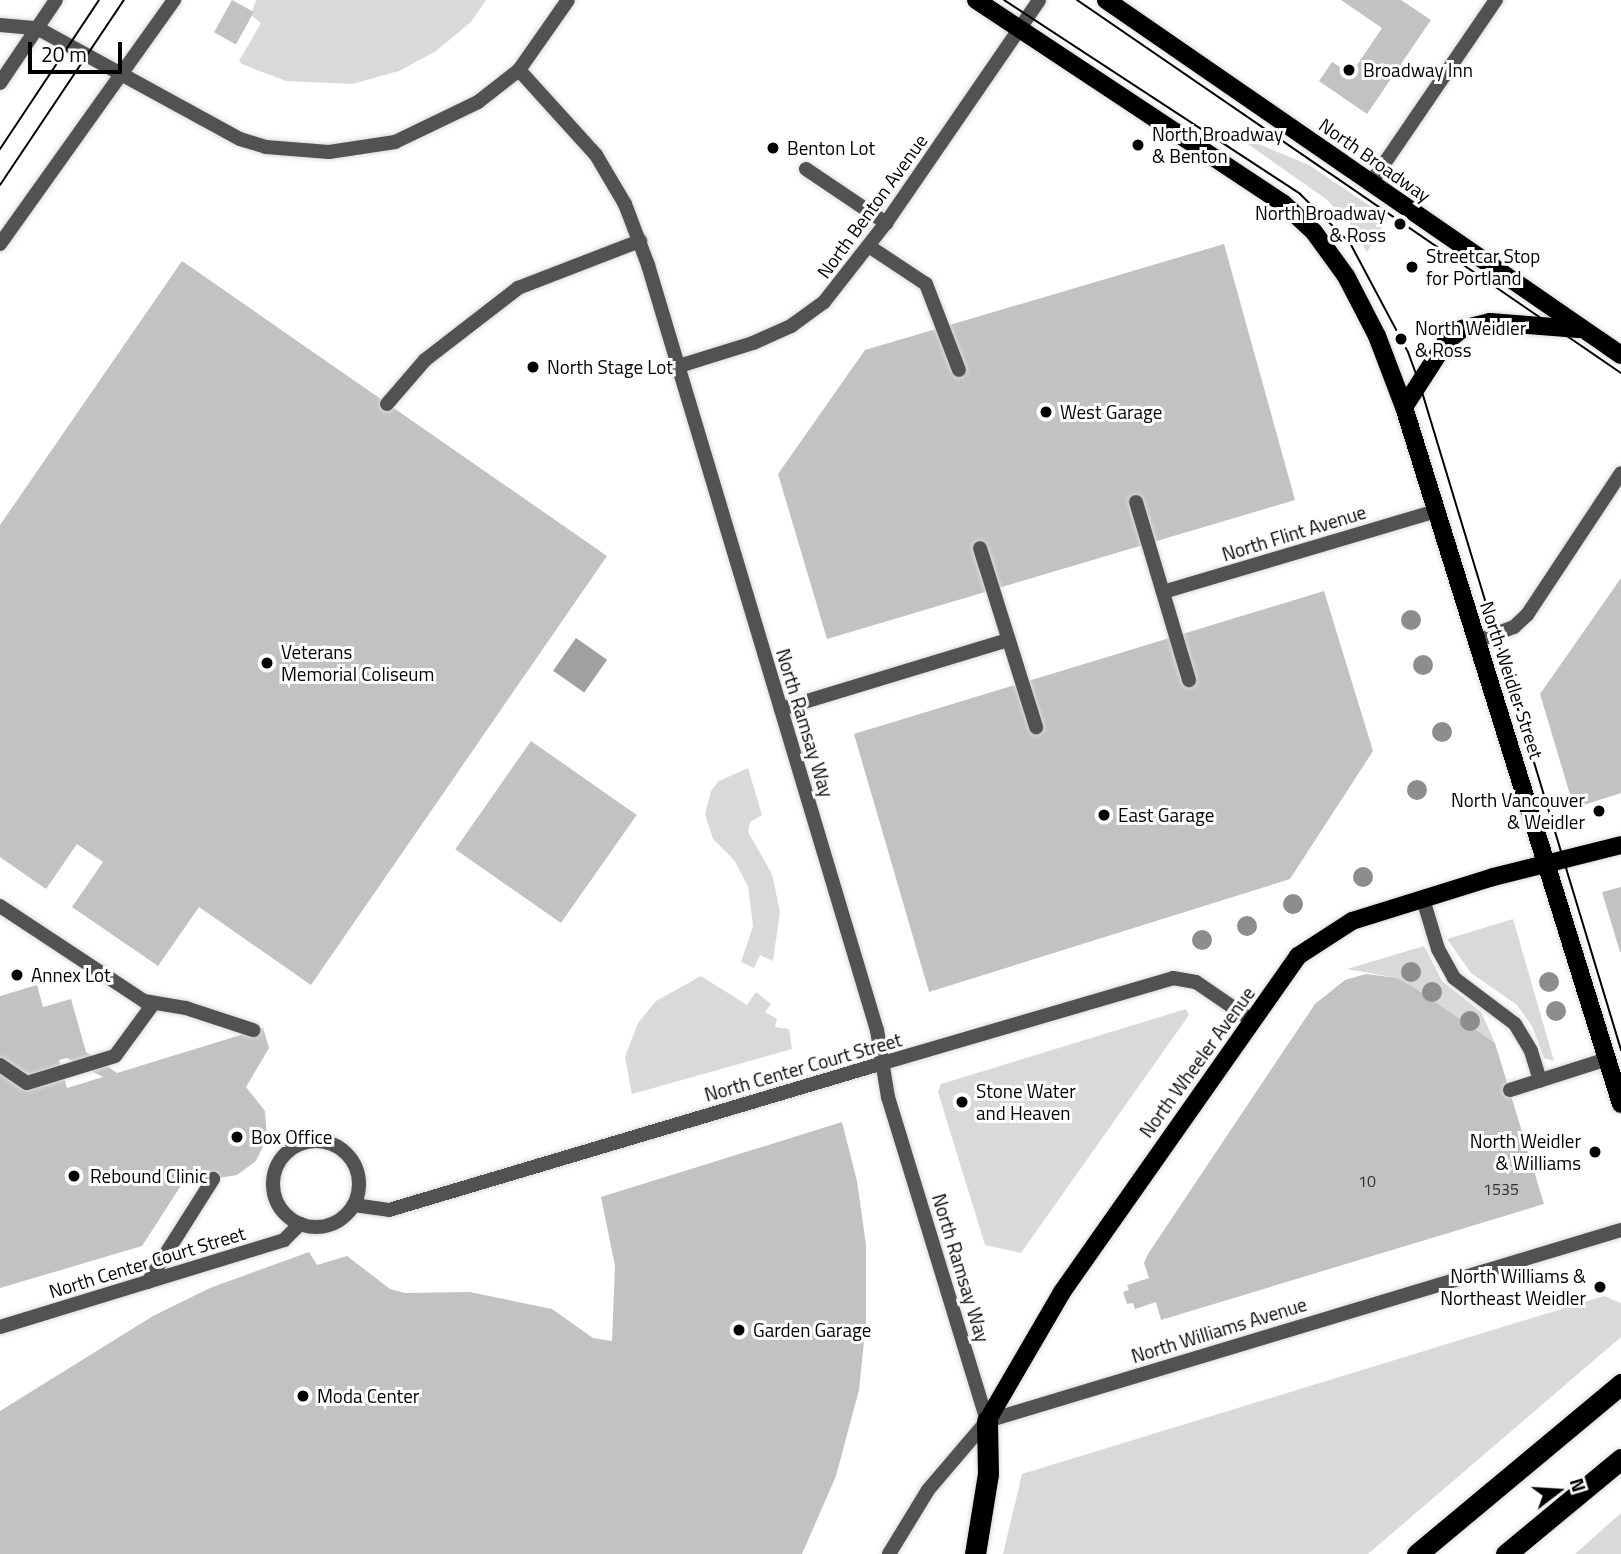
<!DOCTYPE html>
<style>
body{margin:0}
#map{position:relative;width:1621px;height:1554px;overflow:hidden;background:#fff;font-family:"Titillium Web",sans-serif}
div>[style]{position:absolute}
.green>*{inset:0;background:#d9d9d9}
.water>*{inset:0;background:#a0a0a0;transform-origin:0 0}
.building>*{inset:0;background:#c2c2c2;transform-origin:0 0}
.roads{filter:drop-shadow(0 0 2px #dbdbdb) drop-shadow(0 0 2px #dbdbdb)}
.service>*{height:14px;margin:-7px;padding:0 7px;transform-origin:7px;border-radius:7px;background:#525252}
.pedestrian>*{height:14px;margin:-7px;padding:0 7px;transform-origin:7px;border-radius:7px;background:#525252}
.minor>*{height:14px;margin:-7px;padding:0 7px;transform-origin:7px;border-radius:7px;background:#525252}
.minor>.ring{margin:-7px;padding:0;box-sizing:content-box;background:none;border:14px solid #525252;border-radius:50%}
.tertiary>*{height:14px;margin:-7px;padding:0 7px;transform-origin:7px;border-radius:7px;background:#525252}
.primary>*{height:18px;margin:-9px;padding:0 9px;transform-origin:9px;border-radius:9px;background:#000}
.motorway>*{height:21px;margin:-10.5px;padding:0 10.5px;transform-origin:10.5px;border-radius:10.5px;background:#000}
.tram>*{height:2px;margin:-1px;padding:0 1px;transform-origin:1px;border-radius:1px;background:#000}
.trees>*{width:20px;height:20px;margin:-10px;border-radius:50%;background:#8d8d8d}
.dots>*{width:19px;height:19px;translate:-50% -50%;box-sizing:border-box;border:4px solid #fff;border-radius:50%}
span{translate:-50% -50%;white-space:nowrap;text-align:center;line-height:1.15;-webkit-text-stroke:6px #fff;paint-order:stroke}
.number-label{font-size:16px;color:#303030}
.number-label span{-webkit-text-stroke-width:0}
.poi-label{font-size:19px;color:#000}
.left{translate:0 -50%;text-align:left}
.right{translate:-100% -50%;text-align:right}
.street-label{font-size:19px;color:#000}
.north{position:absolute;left:1523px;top:1456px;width:70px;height:70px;-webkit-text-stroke:5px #fff;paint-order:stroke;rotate:73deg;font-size:19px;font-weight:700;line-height:28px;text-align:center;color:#000}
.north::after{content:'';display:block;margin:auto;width:24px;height:32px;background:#000;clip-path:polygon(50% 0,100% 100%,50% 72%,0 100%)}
.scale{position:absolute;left:28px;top:42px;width:94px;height:32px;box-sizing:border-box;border:4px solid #000;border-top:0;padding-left:9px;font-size:21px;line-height:24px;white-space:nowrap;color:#000;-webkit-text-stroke:5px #fff;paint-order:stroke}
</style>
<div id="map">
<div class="green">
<i style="clip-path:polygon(256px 0,486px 0,471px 22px,436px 51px,399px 71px,352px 84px,286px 81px,242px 64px,239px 61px,261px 23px,251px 15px)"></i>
<i style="clip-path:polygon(1232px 133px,1309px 165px,1388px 218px,1367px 252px,1350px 224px,1326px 199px)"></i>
<i style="clip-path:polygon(748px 768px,762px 815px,750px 822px,748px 832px,772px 874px,780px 912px,773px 961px,760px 955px,754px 968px,741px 962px,753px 926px,748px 886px,734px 860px,713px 839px,705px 814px,711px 791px,719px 781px)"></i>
<i style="clip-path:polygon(1513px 919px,1554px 1061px,1544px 1058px,1532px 1026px,1517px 1005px,1471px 973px,1447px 939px)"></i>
<i style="clip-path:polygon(1424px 946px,1442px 981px,1481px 1012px,1495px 1043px,1397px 978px,1347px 969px)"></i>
<i style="clip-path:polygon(701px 976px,747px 1005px,756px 992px,771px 1004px,765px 1012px,777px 1019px,775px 1027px,789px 1029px,792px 1049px,632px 1094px,625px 1057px,638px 1023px,656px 1001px)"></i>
<i style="clip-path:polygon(1186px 1009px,1189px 1015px,1021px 1253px,985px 1245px,938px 1092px,941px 1084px)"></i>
<i style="clip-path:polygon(1604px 1296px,1621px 1303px,1621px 1337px,1368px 1554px,1003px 1554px,1022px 1474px)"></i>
<i style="clip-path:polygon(1621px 1513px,1621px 1554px,1575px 1554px)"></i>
</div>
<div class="water">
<i style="left:576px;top:638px;width:38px;height:40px;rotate:35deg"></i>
</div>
<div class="building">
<i style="left:232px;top:0;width:25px;height:37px;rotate:29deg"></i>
<i style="clip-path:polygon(1341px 0,1401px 0,1431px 20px,1367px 114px,1319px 81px,1332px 62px,1351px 74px,1382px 28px)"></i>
<i style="clip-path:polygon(1224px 244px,1295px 500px,827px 639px,778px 474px,865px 350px)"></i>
<i style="clip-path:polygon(182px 261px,607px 556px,311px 985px,199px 907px,158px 966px,72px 907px,103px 862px,77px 844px,46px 889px,0 857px,0 525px)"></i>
<i style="clip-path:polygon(1621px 578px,1621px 793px,1574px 808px,1540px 694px)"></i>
<i style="clip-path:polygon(1324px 591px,1373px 751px,1290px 879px,929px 992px,854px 734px)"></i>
<i style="left:531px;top:741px;width:129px;height:132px;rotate:35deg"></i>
<i style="clip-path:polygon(1621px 887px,1621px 952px,1620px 952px,1602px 892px)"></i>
<i style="clip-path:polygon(1366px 974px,1397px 978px,1413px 987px,1495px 1043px,1544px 1204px,1161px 1320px,1156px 1302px,1135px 1309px,1133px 1303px,1127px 1304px,1123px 1292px,1129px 1290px,1127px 1285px,1149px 1278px,1144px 1263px,1148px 1254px,1315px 1004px,1345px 980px)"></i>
<i style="clip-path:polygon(evenodd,37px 985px,43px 1007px,71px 999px,86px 1052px,117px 1073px,263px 1028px,269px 1048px,246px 1087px,265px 1111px,267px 1138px,256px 1161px,237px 1175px,213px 1179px,191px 1170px,142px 1246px,0 1288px,0 996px,37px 985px,67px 1058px,103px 1077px,67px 1088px,59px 1060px,67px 1058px)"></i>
<i style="clip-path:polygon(842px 1122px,857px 1181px,866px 1245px,866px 1322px,859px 1390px,836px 1476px,802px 1554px,0 1554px,0 1411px,153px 1316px,210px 1288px,309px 1252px,317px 1265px,347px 1256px,390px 1289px,405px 1293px,470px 1292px,552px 1309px,593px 1338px,612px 1341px,615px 1266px,601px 1197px)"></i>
</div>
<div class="roads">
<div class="service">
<i style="left:0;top:25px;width:37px;rotate:5deg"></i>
<i style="left:806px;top:169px;width:97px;rotate:34deg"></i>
<i style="left:870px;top:247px;width:67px;rotate:33.5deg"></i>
<i style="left:926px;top:284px;width:92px;rotate:69deg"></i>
<i style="left:387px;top:404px;width:58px;rotate:-49.2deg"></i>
<i style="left:425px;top:360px;width:118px;rotate:-37.7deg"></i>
<i style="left:518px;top:288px;width:131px;rotate:-21.1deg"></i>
<i style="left:1136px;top:502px;width:186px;rotate:73.4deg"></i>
<i style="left:980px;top:548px;width:188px;rotate:72.6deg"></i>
<i style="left:1163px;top:592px;width:285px;rotate:-16.5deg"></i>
<i style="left:781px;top:709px;width:237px;rotate:-16.9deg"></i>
<i style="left:1423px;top:899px;width:52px;rotate:73.3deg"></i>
<i style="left:1438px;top:949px;width:33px;rotate:61deg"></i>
<i style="left:1454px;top:978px;width:76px;rotate:37deg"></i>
<i style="left:1515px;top:1024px;width:31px;rotate:59deg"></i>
<i style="left:1531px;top:1051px;width:31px;rotate:73deg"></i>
<i style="left:0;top:906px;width:173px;rotate:33.4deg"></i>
<i style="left:144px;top:1001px;width:43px;rotate:9.5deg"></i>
<i style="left:186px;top:1008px;width:71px;rotate:18.2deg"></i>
<i style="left:0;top:1065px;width:32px;rotate:34deg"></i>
<i style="left:27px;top:1083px;width:92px;rotate:-17.1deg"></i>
<i style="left:115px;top:1056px;width:64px;rotate:-53.8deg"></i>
<i style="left:1510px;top:1090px;width:102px;rotate:-17.7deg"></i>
</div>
<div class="pedestrian">
<i style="left:148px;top:1282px;width:122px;rotate:-57.7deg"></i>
<i style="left:0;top:1327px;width:297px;rotate:-17deg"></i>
<i style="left:284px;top:1240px;width:23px;rotate:-45deg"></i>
</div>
<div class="minor">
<i style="left:1371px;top:183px;width:222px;rotate:-55.7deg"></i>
<i style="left:1477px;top:641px;width:40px;rotate:-21deg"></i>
<i style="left:1514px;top:627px;width:18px;rotate:-43deg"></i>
<i style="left:1527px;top:615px;width:170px;rotate:-56.5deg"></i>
<i class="ring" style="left:273px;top:1141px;width:72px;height:72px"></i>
<i style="left:354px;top:1205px;width:35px;rotate:8deg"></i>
<i style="left:389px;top:1210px;width:515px;rotate:-16.57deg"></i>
</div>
<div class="tertiary">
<i style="left:37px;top:28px;width:231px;rotate:28.7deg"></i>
<i style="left:240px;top:139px;width:27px;rotate:17deg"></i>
<i style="left:266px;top:147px;width:63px;rotate:4.5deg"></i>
<i style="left:329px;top:152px;width:67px;rotate:-8.6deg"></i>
<i style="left:395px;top:142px;width:92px;rotate:-25.7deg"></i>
<i style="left:478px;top:102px;width:52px;rotate:-38deg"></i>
<i style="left:519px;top:70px;width:85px;rotate:-55deg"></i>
<i style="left:519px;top:70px;width:115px;rotate:47.8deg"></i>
<i style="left:596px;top:155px;width:57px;rotate:59.4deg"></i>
<i style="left:625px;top:204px;width:65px;rotate:69.3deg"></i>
<i style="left:648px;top:265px;width:799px;rotate:73.34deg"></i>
<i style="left:877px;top:1030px;width:68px;rotate:80.7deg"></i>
<i style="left:888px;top:1097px;width:339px;rotate:73deg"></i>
<i style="left:0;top:83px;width:100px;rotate:-56deg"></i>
<i style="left:0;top:244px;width:300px;rotate:-54.5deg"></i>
<i style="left:679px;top:366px;width:77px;rotate:-17.3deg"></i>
<i style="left:753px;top:343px;width:42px;rotate:-24.1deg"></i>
<i style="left:791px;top:326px;width:41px;rotate:-36deg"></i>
<i style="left:824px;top:302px;width:100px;rotate:-51.9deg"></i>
<i style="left:886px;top:223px;width:270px;rotate:-55.5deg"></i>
<i style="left:883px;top:1063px;width:302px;rotate:-16.3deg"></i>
<i style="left:1173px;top:978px;width:23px;rotate:10deg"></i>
<i style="left:1196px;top:982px;width:69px;rotate:34.4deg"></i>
<i style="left:889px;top:1554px;width:75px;rotate:-58.6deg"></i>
<i style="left:928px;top:1490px;width:91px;rotate:-49.5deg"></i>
<i style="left:987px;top:1421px;width:662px;rotate:-16.77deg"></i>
</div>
<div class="primary">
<i style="left:976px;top:0;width:369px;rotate:33.5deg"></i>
<i style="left:1284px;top:204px;width:41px;rotate:43deg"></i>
<i style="left:1314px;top:232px;width:54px;rotate:54deg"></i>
<i style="left:1346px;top:276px;width:68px;rotate:62.7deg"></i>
<i style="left:1377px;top:336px;width:76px;rotate:69.2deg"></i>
<i style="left:1404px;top:407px;width:730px;rotate:72.71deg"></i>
<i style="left:1106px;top:0;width:625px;rotate:34.58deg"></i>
<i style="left:1404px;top:407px;width:77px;rotate:-57.1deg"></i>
<i style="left:1446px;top:342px;width:21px;rotate:-39deg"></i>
<i style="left:1462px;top:329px;width:29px;rotate:-14deg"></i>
<i style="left:1490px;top:322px;width:89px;rotate:4.5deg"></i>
<i style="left:987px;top:1421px;width:149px;rotate:-59.8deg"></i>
<i style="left:1062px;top:1292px;width:411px;rotate:-54.9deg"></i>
<i style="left:1298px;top:956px;width:64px;rotate:-32.9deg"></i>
<i style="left:1352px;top:921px;width:148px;rotate:-17.3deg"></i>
<i style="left:1493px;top:877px;width:132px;rotate:-14deg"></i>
</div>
<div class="motorway">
<i style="left:975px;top:1554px;width:81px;rotate:-80.8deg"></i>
<i style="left:988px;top:1474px;width:53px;rotate:-91.1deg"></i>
<i style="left:1417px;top:1554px;width:266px;rotate:-39.8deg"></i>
<i style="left:1506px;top:1554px;width:149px;rotate:-39.6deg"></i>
</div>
</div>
<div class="tram">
<i style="left:1004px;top:0;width:354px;rotate:33.2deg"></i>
<i style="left:1300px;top:194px;width:70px;rotate:44.4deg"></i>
<i style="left:1350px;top:243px;width:123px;rotate:62deg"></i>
<i style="left:1408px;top:352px;width:32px;rotate:70deg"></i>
<i style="left:1419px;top:382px;width:698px;rotate:73.17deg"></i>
<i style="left:1077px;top:0;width:660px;rotate:34.44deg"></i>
<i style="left:0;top:149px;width:179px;rotate:-56.4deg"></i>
<i style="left:0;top:185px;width:223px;rotate:-56.2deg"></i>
</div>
<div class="trees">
<i style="left:1411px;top:620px"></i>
<i style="left:1423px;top:665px"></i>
<i style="left:1442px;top:732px"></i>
<i style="left:1417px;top:790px"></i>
<i style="left:1363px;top:877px"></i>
<i style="left:1293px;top:904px"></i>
<i style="left:1247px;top:926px"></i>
<i style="left:1202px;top:940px"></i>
<i style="left:1411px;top:972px"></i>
<i style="left:1549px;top:982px"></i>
<i style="left:1432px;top:992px"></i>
<i style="left:1556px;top:1011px"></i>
<i style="left:1470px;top:1021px"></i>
</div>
<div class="dots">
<i style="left:1349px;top:70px;background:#000"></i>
<i style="left:1138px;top:145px;background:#000"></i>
<i style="left:773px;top:148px;background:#000"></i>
<i style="left:1400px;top:224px;background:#000"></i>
<i style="left:1412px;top:267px;background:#000"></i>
<i style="left:1401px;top:339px;background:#000"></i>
<i style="left:533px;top:367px;background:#000"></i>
<i style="left:1046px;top:412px;background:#000"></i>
<i style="left:267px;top:663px;background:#000"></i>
<i style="left:1599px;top:811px;background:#000"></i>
<i style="left:1104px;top:815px;background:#000"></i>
<i style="left:17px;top:975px;background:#000"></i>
<i style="left:962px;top:1102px;background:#000"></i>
<i style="left:237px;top:1137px;background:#000"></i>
<i style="left:1595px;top:1152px;background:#000"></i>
<i style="left:74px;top:1176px;background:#000"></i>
<i style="left:1600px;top:1287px;background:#000"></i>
<i style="left:739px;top:1330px;background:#000"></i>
<i style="left:303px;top:1396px;background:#000"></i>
</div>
<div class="number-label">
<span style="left:1367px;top:1181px">10</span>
<span style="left:1501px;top:1189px">1535</span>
</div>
<div class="poi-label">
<span class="left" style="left:1363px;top:70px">Broadway Inn</span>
<span class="left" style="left:1152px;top:145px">North Broadway<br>&amp; Benton</span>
<span class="left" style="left:787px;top:148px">Benton Lot</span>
<span class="right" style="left:1386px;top:224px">North Broadway<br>&amp; Ross</span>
<span class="left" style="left:1426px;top:267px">Streetcar Stop<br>for Portland</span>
<span class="left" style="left:1415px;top:339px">North Weidler<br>&amp; Ross</span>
<span class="left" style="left:547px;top:367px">North Stage Lot</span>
<span class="left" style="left:1060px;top:412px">West Garage</span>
<span class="left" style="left:281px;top:663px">Veterans<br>Memorial Coliseum</span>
<span class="right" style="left:1585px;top:811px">North Vancouver<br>&amp; Weidler</span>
<span class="left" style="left:1118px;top:815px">East Garage</span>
<span class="left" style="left:31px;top:975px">Annex Lot</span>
<span class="left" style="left:976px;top:1102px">Stone Water<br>and Heaven</span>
<span class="left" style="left:251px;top:1137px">Box Office</span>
<span class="right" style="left:1581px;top:1152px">North Weidler<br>&amp; Williams</span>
<span class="left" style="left:90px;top:1176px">Rebound Clinic</span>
<span class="right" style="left:1586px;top:1287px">North Williams &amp;<br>Northeast Weidler</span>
<span class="left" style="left:753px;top:1330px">Garden Garage</span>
<span class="left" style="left:317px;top:1396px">Moda Center</span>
</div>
<div class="street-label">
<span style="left:1375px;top:160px;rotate:35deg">North Broadway</span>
<span style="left:872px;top:206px;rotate:-54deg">North Benton Avenue</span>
<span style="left:1294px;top:533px;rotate:-17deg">North Flint Avenue</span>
<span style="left:1512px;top:680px;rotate:72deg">North Weidler Street</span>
<span style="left:805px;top:723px;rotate:73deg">North Ramsay Way</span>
<span style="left:1197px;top:1062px;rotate:-54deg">North Wheeler Avenue</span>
<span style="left:803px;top:1067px;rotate:-16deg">North Center Court Street</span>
<span style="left:147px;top:1262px;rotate:-17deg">North Center Court Street</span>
<span style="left:961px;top:1268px;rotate:73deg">North Ramsay Way</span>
<span style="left:1219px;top:1330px;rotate:-17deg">North Williams Avenue</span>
</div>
<div class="north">N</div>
<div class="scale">20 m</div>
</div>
